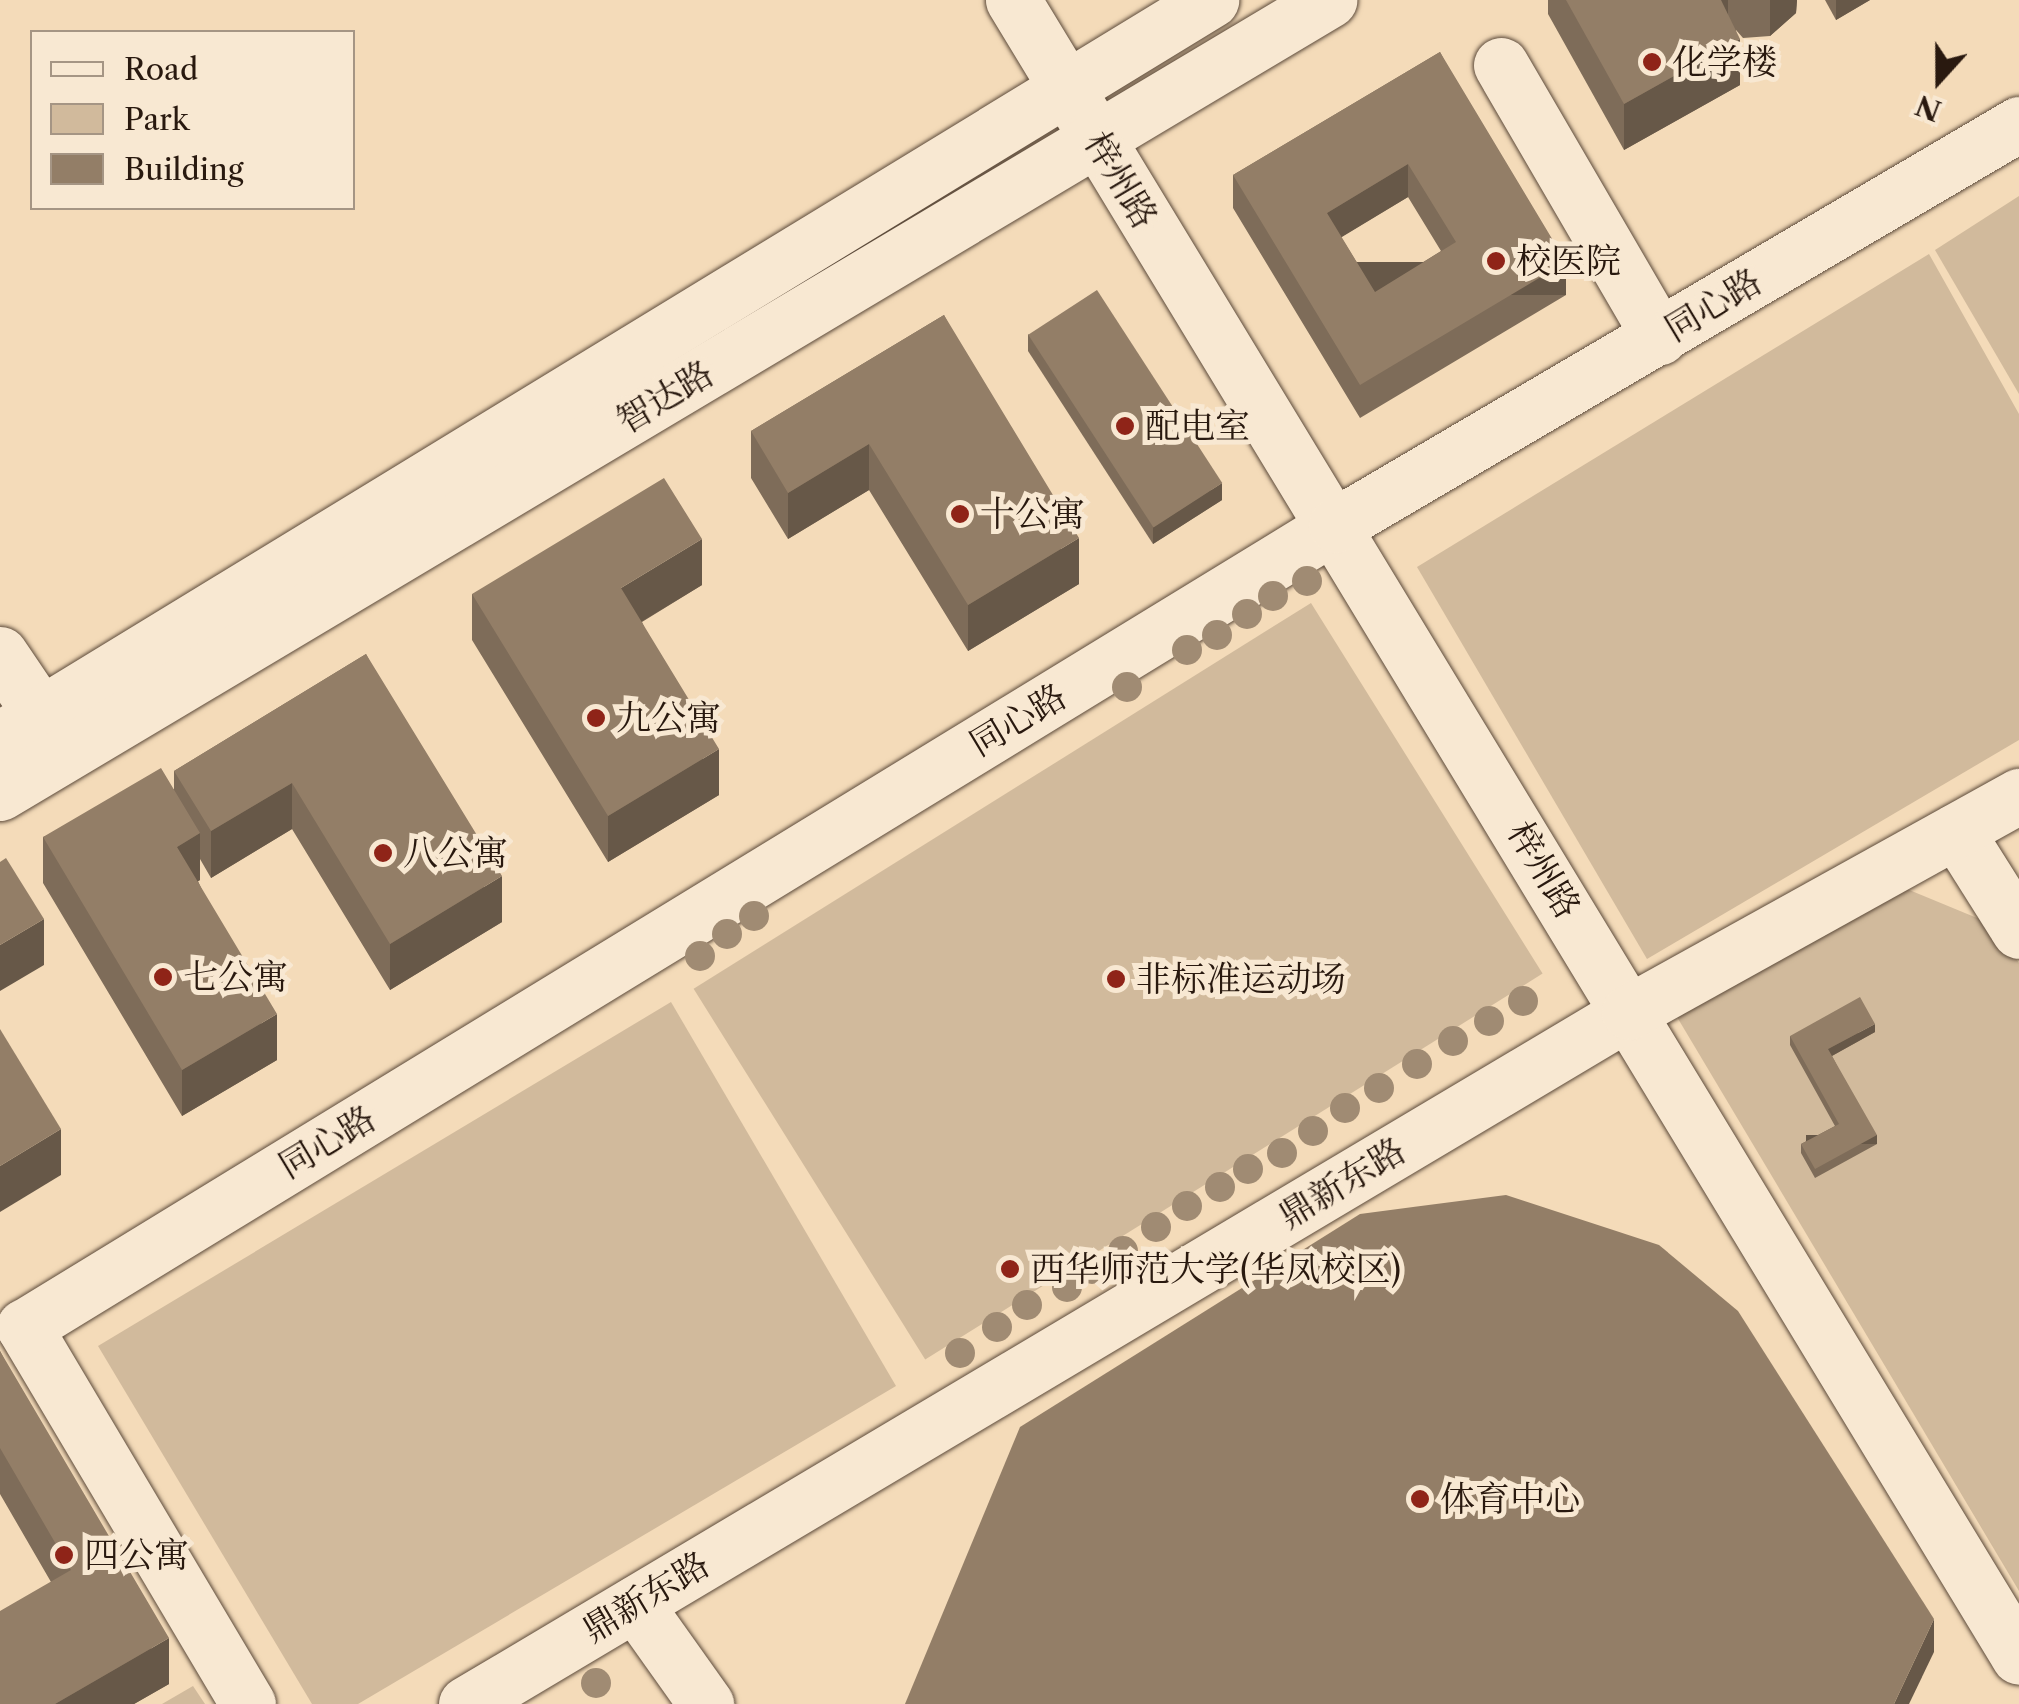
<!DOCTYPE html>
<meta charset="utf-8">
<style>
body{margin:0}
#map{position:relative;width:2019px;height:1704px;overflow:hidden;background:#f4dbb9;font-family:"Libre Caslon Text","Noto Serif SC",serif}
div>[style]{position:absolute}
.green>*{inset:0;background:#d1ba9c;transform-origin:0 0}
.roads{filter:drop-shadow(0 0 2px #5c4a3a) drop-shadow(0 0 2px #5c4a3a)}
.minor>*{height:55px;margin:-27.5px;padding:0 27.5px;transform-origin:27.5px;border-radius:27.5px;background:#f8e8d2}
.trees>*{width:30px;height:30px;margin:-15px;border-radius:50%;background:#a08b73}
.wall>*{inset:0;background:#7e6c59}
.shaded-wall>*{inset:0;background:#675848;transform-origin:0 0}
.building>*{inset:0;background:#937e67;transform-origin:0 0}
.dots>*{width:28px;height:28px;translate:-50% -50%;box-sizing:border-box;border:5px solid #f8e8d2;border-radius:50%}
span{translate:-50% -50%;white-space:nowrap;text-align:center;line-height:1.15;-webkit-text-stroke:10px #f8e8d2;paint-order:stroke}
.poi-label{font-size:35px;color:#29190f}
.left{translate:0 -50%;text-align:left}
.street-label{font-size:35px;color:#29190f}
.legend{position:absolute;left:30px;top:30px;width:325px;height:180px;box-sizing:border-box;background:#f8e8d2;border:2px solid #a59584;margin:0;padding:12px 18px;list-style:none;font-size:30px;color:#29190f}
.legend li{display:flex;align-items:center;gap:20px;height:50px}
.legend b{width:50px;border:2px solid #a59584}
.north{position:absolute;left:1889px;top:30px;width:100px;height:100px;-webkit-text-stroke:8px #f8e8d2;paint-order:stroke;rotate:201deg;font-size:28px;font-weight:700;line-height:40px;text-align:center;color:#29190f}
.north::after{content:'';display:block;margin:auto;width:35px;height:45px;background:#29190f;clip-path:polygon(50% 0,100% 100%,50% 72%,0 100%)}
</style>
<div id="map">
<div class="green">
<i style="clip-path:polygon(2019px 196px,2019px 394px,1935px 250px)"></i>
<i style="clip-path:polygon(1929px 254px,2019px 414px,2019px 740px,1647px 959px,1417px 567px)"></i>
<i style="left:1311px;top:603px;width:437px;height:728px;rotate:58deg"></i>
<i style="clip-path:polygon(1902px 887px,1994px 925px,2019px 963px,2019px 1591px,1677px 1017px)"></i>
<i style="clip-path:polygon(671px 1002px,896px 1386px,358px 1704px,312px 1704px,98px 1346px)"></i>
<i style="clip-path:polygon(193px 1686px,205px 1704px,162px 1704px)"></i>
</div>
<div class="roads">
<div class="minor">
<i style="left:1013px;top:0;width:1938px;rotate:58.74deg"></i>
<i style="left:1501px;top:65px;width:315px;rotate:59.8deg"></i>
<i style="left:0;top:654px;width:109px;rotate:55.9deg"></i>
<i style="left:0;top:739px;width:1419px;rotate:-31.39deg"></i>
<i style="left:0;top:793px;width:1548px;rotate:-30.82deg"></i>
<i style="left:1956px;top:831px;width:118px;rotate:57.8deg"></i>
<i style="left:635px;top:1604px;width:123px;rotate:54.6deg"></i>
<i style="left:248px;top:1704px;width:439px;rotate:-120.7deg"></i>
<i style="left:24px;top:1327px;width:1538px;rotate:-31.44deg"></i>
<i style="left:1336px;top:525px;width:792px;rotate:-30.42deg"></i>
<i style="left:466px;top:1704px;width:1353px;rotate:-30.75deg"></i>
<i style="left:1629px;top:1012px;width:446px;rotate:-29deg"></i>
</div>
</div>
<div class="trees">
<i style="left:1307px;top:581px"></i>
<i style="left:1273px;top:596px"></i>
<i style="left:1247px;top:614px"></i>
<i style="left:1217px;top:635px"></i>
<i style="left:1187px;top:650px"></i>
<i style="left:1127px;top:687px"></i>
<i style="left:754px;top:916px"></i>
<i style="left:727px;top:934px"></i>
<i style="left:700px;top:956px"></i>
<i style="left:1523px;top:1001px"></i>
<i style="left:1489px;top:1021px"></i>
<i style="left:1453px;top:1041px"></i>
<i style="left:1417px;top:1064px"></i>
<i style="left:1379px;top:1088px"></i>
<i style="left:1345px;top:1108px"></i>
<i style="left:1313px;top:1131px"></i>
<i style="left:1282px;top:1153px"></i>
<i style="left:1248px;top:1169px"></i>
<i style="left:1220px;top:1187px"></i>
<i style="left:1187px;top:1206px"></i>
<i style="left:1156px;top:1227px"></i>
<i style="left:1123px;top:1251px"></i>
<i style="left:1092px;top:1269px"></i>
<i style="left:1067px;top:1287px"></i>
<i style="left:1027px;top:1305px"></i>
<i style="left:997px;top:1327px"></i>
<i style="left:960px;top:1353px"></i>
<i style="left:596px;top:1683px"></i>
</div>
<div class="wall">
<i style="clip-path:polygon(1548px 0,1797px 0,1796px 13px,1770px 36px,1743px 38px,1736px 30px,1740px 85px,1624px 150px,1548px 14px)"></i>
<i style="clip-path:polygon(1825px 0,1870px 0,1836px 20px)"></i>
<i style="clip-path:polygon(evenodd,1440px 52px,1566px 295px,1360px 418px,1233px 208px,1233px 175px,1440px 52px,1408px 197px,1441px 251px,1375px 292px,1341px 237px,1408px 197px)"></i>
<i style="clip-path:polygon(944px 315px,1079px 584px,968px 651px,869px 490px,788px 539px,751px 478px,751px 431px)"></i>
<i style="clip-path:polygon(1028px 334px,1222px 500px,1153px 544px,1028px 351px)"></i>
<i style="clip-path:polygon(702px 585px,642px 622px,719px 795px,608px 862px,472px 640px,472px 594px)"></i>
<i style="clip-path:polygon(366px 654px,502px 922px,390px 990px,292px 829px,211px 878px,200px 859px,200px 880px,198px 881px,277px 1060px,182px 1116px,43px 883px,43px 837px,174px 789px,174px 771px)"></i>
<i style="clip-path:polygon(1875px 1032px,1832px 1056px,1877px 1144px,1815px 1178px,1801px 1153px,1801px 1144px,1835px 1126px,1790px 1045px,1790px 1036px)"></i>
<i style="clip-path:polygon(0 1351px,169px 1684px,134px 1704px,0 1704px,51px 1582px,0 1494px)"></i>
</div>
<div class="shaded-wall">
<i style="clip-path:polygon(1714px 0,1728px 0,1728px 22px)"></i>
<i style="clip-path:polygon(1770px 0,1797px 0,1796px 13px,1770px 36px)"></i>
<i style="clip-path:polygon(1836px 0,1870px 0,1836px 20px)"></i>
<i style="clip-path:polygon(1740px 39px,1740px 85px,1624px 150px,1624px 104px)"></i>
<i style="clip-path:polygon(1408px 164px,1408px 197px,1327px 246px,1327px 213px)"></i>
<i style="left:1566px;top:262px;width:33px;height:240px;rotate:90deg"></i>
<i style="clip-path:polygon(869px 444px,869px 490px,788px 539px,788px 493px)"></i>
<i style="clip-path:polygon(1222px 483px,1222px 500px,1153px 544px,1153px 527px)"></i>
<i style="clip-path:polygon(1079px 538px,1079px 584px,968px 651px,968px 605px)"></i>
<i style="clip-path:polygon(702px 539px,702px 585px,621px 634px,621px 588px)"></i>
<i style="clip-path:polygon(719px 749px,719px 795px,608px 862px,608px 816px)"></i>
<i style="clip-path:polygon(292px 783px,292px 829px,211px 878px,211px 831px)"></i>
<i style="clip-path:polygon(200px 833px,200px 880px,177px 893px,177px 847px)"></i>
<i style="clip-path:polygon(502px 876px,502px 922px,390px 990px,390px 944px)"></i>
<i style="clip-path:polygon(44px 919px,44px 965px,0 991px,0 945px)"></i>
<i style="clip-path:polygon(277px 1014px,277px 1060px,182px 1116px,182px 1070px)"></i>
<i style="clip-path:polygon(1875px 1024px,1875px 1032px,1828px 1058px,1828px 1049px)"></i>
<i style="clip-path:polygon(61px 1129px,61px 1175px,0 1212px,0 1166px)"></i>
<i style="left:1877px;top:1135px;width:9px;height:71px;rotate:90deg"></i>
<i style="clip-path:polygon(1934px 1619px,1934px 1652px,1909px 1704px,1894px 1704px)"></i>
<i style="clip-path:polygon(169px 1638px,169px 1684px,134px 1704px,55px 1704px)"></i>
</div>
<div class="building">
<i style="clip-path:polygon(1566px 0,1721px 0,1740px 39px,1624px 104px)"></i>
<i style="clip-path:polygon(evenodd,1440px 52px,1566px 262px,1360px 385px,1233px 175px,1440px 52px,1408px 164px,1456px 242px,1375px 292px,1327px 213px,1408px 164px)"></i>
<i style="left:1097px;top:290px;width:230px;height:82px;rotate:57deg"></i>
<i style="clip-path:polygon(944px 315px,1079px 538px,968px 605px,869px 444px,788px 493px,751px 431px)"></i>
<i style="clip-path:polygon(664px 478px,702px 539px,621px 588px,719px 749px,608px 816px,472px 594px)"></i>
<i style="clip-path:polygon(366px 654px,502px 876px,390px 944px,292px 783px,211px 831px,174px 771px)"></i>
<i style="clip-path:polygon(161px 768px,200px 833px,177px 847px,277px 1014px,182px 1070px,43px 837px)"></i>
<i style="clip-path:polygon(6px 858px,44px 919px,0 945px,0 862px)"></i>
<i style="clip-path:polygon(1860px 997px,1875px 1024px,1828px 1049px,1877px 1135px,1815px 1169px,1801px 1144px,1839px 1124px,1790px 1036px)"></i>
<i style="clip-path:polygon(0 1029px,61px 1129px,0 1166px)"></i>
<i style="clip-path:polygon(1506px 1195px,1659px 1245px,1738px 1311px,1934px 1619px,1894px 1704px,905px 1704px,1020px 1427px,1360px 1214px)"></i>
<i style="clip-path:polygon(0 1351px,169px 1638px,55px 1704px,0 1704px,0 1611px,71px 1570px,0 1448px)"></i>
</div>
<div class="dots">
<i style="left:1652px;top:62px;background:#8f2418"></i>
<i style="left:1496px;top:261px;background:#8f2418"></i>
<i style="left:1125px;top:426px;background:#8f2418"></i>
<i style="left:960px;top:514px;background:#8f2418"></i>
<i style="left:596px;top:718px;background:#8f2418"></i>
<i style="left:383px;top:853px;background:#8f2418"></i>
<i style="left:163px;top:977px;background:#8f2418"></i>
<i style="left:1116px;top:979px;background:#8f2418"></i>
<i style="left:1010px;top:1269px;background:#8f2418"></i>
<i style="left:1420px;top:1499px;background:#8f2418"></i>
<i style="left:64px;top:1555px;background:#8f2418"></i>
</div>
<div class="poi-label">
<span class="left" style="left:1672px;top:62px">化学楼</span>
<span class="left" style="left:1516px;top:261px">校医院</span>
<span class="left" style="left:1145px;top:426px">配电室</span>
<span class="left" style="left:980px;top:514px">十公寓</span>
<span class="left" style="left:616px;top:718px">九公寓</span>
<span class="left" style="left:403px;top:853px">八公寓</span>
<span class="left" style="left:183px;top:977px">七公寓</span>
<span class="left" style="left:1136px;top:979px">非标准运动场</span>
<span class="left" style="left:1030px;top:1269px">西华师范大学(华凤校区)</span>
<span class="left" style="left:1440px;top:1499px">体育中心</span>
<span class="left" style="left:84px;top:1555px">四公寓</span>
</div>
<div class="street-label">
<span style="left:1121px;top:180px;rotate:59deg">梓州路</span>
<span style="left:1713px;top:305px;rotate:-31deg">同心路</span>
<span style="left:665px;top:397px;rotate:-31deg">智达路</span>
<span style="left:1018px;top:720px;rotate:-31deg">同心路</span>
<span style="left:1544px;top:870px;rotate:59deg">梓州路</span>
<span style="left:327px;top:1142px;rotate:-31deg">同心路</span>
<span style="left:1342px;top:1183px;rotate:-31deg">鼎新东路</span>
<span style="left:646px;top:1597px;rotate:-31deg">鼎新东路</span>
</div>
<ul class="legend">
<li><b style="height:12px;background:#f8e8d2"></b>Road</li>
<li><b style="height:28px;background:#d1ba9c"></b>Park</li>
<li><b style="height:28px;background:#937e67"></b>Building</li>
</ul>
<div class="north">N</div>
</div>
